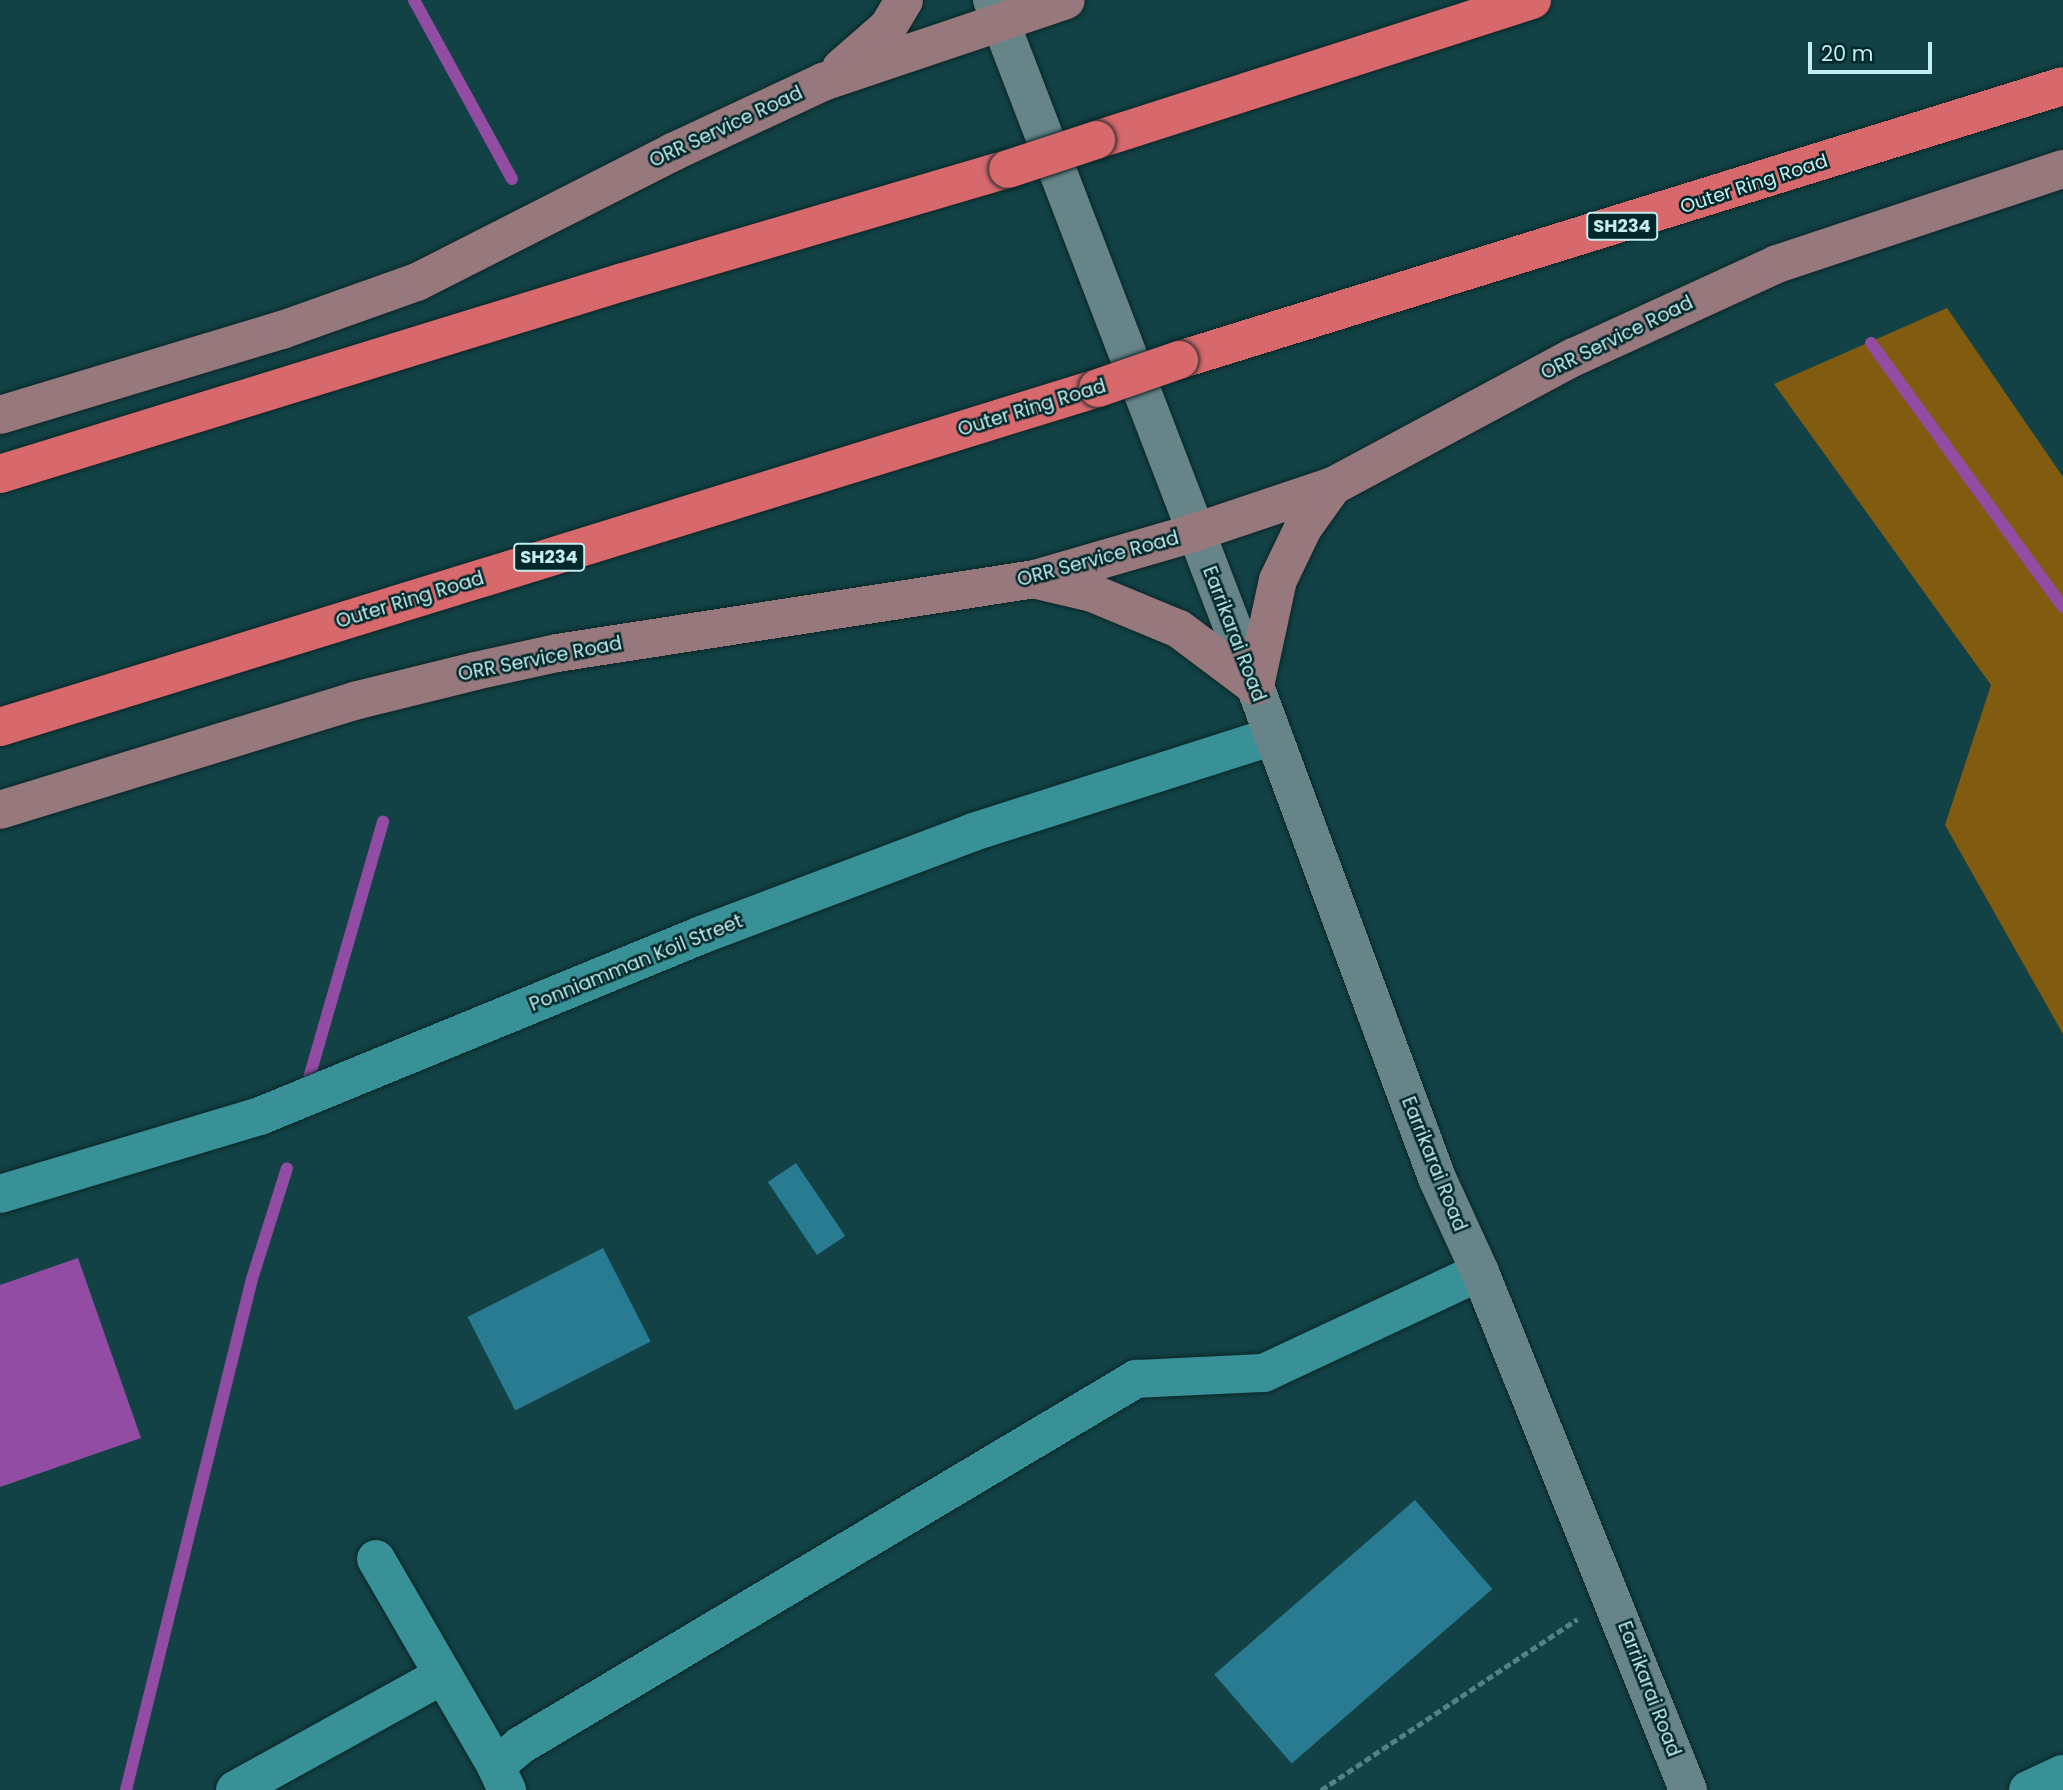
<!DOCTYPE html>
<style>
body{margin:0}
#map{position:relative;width:2063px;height:1790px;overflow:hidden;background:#124245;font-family:Poppins,sans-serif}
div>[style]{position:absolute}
.green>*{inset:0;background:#805b10}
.water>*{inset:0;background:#934ca4}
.stream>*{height:12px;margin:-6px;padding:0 6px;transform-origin:6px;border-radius:6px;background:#934ca4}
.building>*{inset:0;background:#297b92;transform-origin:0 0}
.path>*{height:4.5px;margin-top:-2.25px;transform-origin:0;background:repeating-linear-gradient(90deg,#548184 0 7px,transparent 0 10.5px)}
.roads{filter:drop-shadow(0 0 2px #0a2628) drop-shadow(0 0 2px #0a2628)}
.minor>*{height:38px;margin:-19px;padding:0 19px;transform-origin:19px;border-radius:19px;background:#379196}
.secondary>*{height:38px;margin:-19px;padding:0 19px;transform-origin:19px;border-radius:19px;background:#678589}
.primary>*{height:38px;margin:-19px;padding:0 19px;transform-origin:19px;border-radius:19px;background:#97787d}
.motorway>*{height:38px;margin:-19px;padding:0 19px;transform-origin:19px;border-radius:19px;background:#d7686c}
.bridges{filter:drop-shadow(0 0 2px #0a2628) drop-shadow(0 0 2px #0a2628)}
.motorway-bridge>*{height:38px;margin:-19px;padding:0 19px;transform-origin:19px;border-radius:19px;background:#d7686c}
span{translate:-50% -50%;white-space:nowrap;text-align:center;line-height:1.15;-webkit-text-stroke:5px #002729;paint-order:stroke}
.shield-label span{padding:2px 5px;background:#002729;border:2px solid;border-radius:5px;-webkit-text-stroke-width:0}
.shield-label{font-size:18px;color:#c4edef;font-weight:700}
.street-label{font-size:19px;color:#c4edef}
.scale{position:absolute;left:1808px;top:42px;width:124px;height:32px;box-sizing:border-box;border:4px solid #c4edef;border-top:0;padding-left:9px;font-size:21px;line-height:24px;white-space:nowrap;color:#c4edef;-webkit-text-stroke:5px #002729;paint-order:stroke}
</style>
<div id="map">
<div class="green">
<i style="clip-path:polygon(1947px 308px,2063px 477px,2063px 1034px,1945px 825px,1991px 685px,1774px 384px)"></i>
</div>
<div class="water">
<i style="clip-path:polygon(78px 1258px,141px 1438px,0 1487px,0 1285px)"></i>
</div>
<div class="stream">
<i style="left:414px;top:0;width:204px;rotate:61.3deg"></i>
<i style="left:1871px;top:343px;width:326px;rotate:54deg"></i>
<i style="left:309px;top:1078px;width:267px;rotate:-73.9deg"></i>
<i style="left:126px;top:1790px;width:526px;rotate:-76.15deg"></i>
<i style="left:252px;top:1279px;width:116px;rotate:-72.5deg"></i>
</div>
<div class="building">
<i style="left:796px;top:1163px;width:88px;height:34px;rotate:56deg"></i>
<i style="left:603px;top:1248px;width:105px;height:152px;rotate:63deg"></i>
<i style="left:1415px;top:1500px;width:118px;height:266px;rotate:49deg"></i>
</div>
<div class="path">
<i style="left:1321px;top:1790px;width:308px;rotate:-33.7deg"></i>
</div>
<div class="roads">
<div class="minor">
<i style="left:0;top:1194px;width:271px;rotate:-16.7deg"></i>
<i style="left:260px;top:1116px;width:477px;rotate:-22.3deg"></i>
<i style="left:701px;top:935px;width:291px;rotate:-20.7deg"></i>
<i style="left:973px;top:832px;width:315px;rotate:-17.7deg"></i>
<i style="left:376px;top:1559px;width:239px;rotate:59.9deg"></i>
<i style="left:235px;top:1790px;width:238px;rotate:-28.9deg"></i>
<i style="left:507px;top:1790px;width:26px;rotate:-115deg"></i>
<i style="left:496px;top:1766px;width:33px;rotate:-40deg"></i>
<i style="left:521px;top:1745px;width:716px;rotate:-30.76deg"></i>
<i style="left:1136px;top:1379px;width:128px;rotate:-2.7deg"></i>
<i style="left:1264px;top:1373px;width:238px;rotate:-25.1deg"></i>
<i style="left:2028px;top:1790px;width:38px;rotate:-25deg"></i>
</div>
<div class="secondary">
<i style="left:992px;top:0;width:735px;rotate:69.02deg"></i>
<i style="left:1255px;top:686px;width:525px;rotate:69.7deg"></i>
<i style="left:1437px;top:1178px;width:103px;rotate:65.4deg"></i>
<i style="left:1480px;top:1272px;width:558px;rotate:68.12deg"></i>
</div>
<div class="primary">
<i style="left:841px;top:68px;width:62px;rotate:-41.1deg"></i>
<i style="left:888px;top:27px;width:31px;rotate:-59deg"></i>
<i style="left:0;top:415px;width:295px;rotate:-16.8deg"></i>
<i style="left:282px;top:330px;width:143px;rotate:-19.6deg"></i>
<i style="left:417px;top:282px;width:287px;rotate:-26.9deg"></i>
<i style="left:673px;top:152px;width:166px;rotate:-25deg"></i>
<i style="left:823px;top:82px;width:256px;rotate:-18.6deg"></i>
<i style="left:1037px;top:580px;width:57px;rotate:13.3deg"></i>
<i style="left:1092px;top:593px;width:94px;rotate:22.5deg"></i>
<i style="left:1179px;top:629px;width:95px;rotate:36.9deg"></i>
<i style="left:1255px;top:686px;width:108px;rotate:-77.8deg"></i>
<i style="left:1278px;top:580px;width:58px;rotate:-64.3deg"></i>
<i style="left:1303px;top:528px;width:52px;rotate:-54.5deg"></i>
<i style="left:0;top:810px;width:370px;rotate:-17.1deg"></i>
<i style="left:354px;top:701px;width:125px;rotate:-13.9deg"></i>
<i style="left:475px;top:671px;width:84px;rotate:-12.4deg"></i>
<i style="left:557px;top:653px;width:484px;rotate:-8.8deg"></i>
<i style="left:1035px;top:579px;width:165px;rotate:-16.2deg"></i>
<i style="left:1193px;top:533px;width:148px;rotate:-18.6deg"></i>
<i style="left:1333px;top:486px;width:273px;rotate:-28.2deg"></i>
<i style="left:1574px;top:357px;width:223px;rotate:-24.6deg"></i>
<i style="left:1777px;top:264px;width:301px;rotate:-18.4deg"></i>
</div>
<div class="motorway">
<i style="left:1096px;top:140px;width:458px;rotate:-17.8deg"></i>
<i style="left:1179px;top:360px;width:925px;rotate:-17.22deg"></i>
<i style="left:0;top:474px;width:652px;rotate:-17.13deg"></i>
<i style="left:623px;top:282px;width:401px;rotate:-16.4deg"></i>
<i style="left:0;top:727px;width:1149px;rotate:-17.16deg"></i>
</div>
</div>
<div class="bridges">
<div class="motorway-bridge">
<i style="left:1008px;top:169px;width:93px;rotate:-18.2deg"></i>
<i style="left:1098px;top:388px;width:86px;rotate:-19.1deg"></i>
</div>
</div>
<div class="shield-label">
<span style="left:1622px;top:226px">SH234</span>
<span style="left:549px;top:557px">SH234</span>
</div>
<div class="street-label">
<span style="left:726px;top:127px;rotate:-25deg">ORR Service Road</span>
<span style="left:1754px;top:184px;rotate:-18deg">Outer Ring Road</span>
<span style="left:1617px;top:338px;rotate:-26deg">ORR Service Road</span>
<span style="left:1032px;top:408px;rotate:-17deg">Outer Ring Road</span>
<span style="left:1098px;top:559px;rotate:-15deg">ORR Service Road</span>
<span style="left:410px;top:600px;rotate:-17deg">Outer Ring Road</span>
<span style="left:1234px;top:634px;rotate:69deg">Earrikarai Road</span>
<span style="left:540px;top:659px;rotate:-11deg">ORR Service Road</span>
<span style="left:636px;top:963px;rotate:-22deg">Ponniamman Koil Street</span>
<span style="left:1434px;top:1164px;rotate:68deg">Earrikarai Road</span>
<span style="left:1649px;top:1689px;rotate:69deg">Earrikarai Road</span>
</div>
<div class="scale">20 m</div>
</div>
